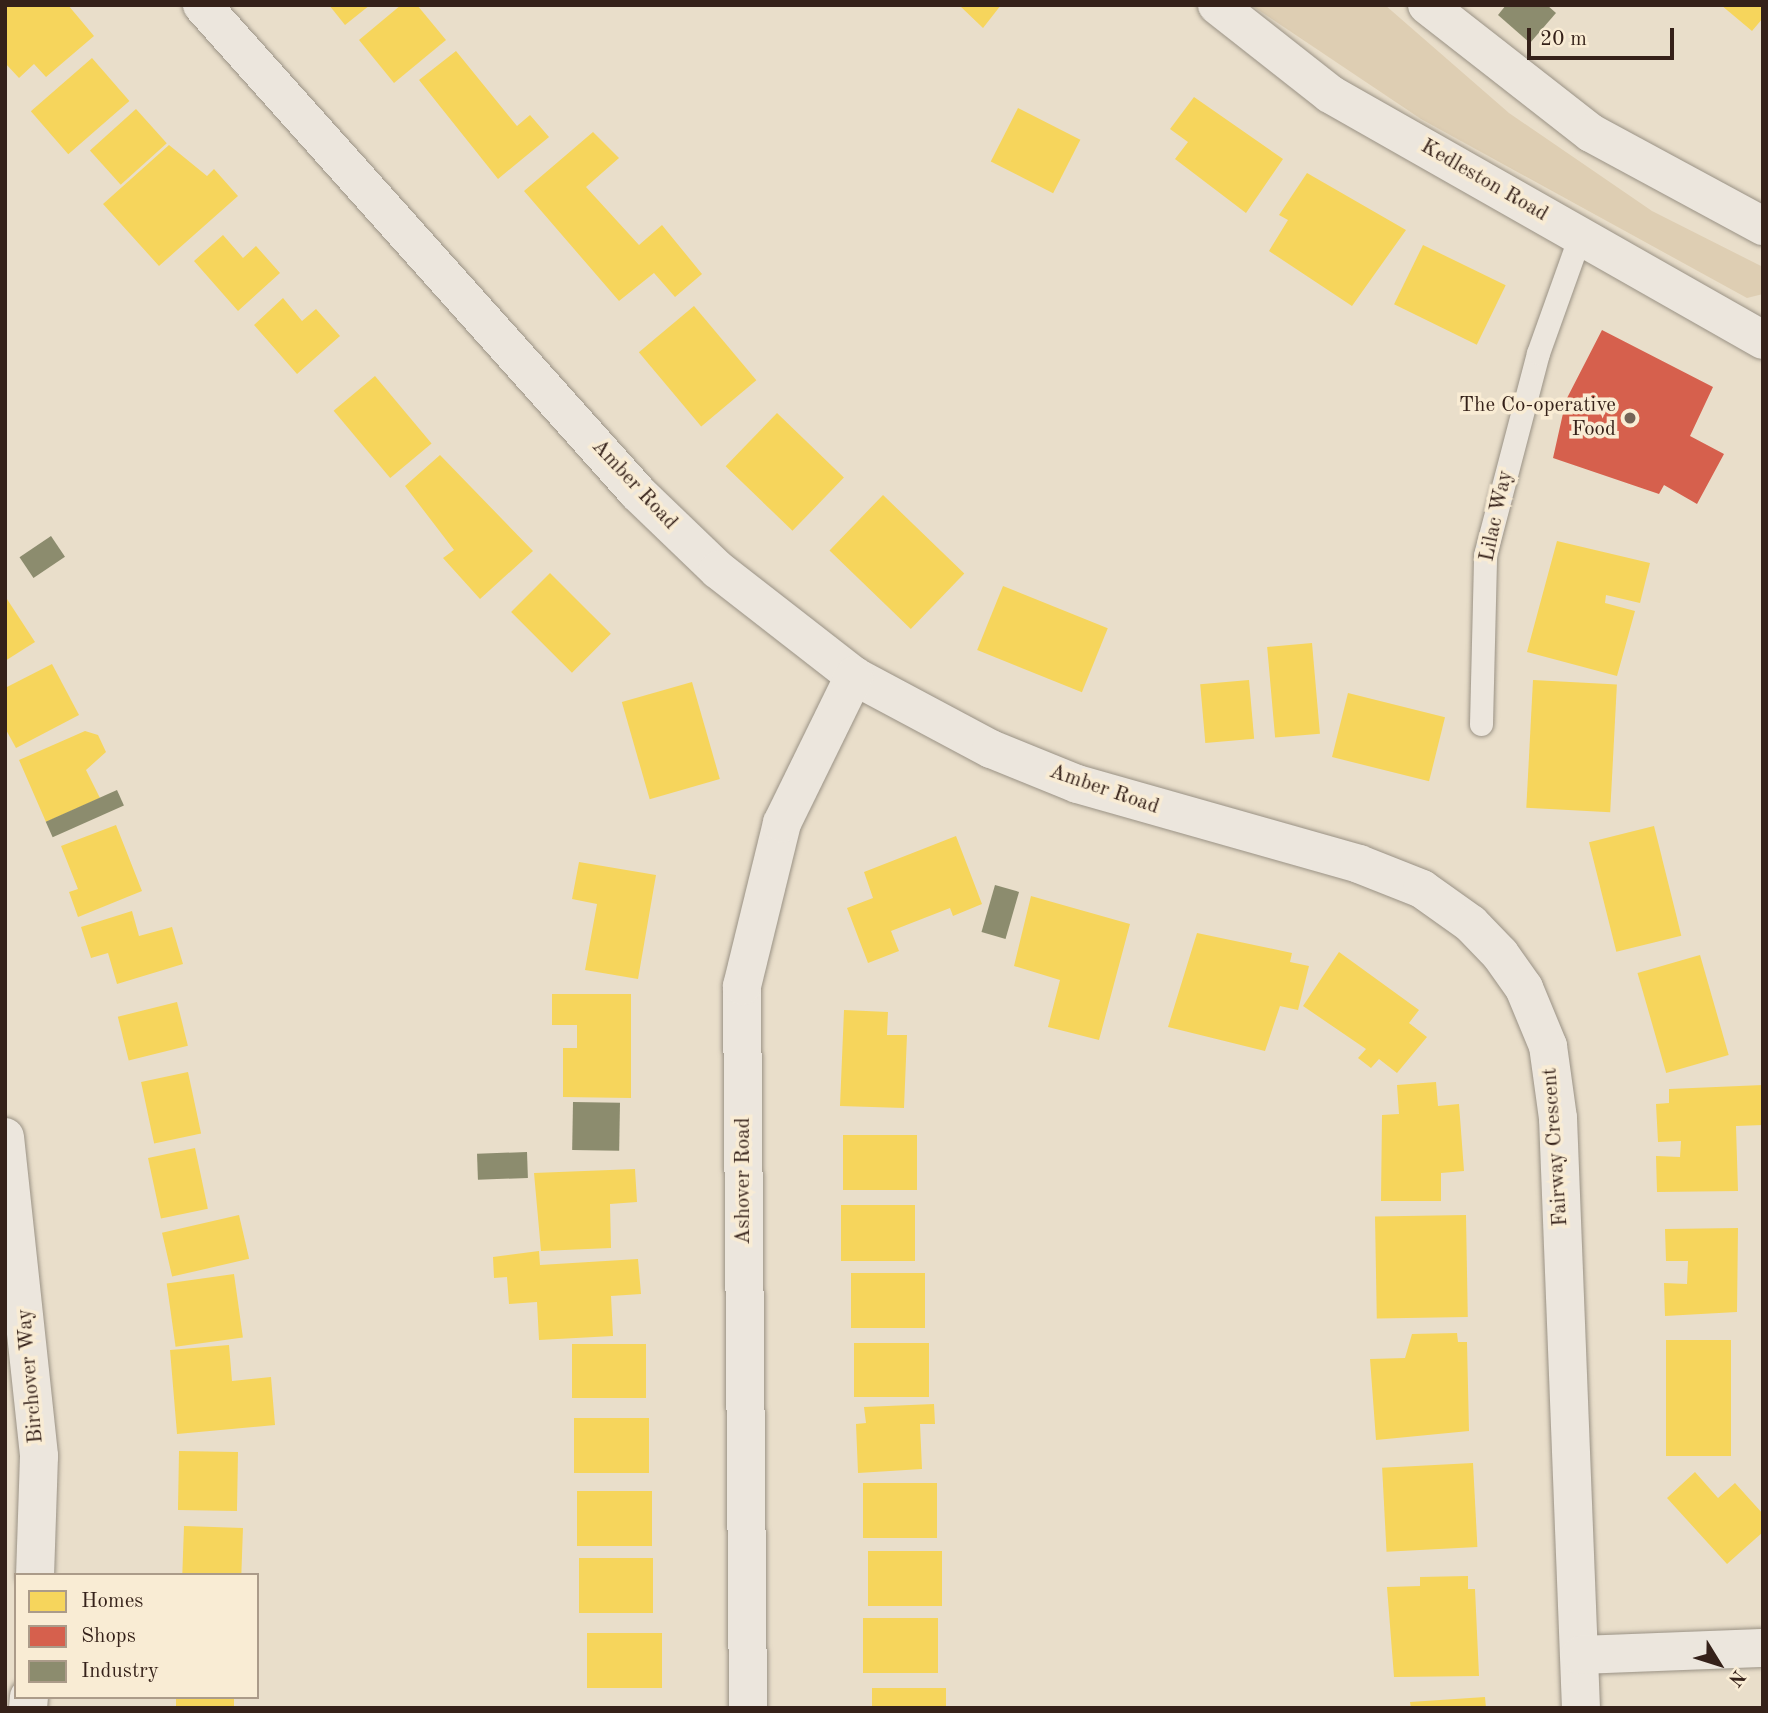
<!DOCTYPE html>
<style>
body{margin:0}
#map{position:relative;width:1768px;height:1713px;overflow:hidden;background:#e9deca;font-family:"Old Standard TT",serif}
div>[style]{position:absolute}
.green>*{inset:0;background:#deceb3}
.homes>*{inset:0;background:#f6d55c;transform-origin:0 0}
.shops>*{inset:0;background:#d6604d}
.industry>*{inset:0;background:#8c8c6e;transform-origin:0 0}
.roads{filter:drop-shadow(0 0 2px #9a9285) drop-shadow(0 0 2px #9a9285)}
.lane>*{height:23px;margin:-11.5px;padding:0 11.5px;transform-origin:11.5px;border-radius:11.5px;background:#ece6dd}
.street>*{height:38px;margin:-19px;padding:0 19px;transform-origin:19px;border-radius:19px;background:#ece6dd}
.secondary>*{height:38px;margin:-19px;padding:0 19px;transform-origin:19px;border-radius:19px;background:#ece6dd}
.dots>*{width:19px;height:19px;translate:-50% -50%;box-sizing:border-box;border:4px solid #f9ecd4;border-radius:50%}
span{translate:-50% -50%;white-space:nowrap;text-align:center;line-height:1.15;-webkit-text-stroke:7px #f9ecd4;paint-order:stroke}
.street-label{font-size:21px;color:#352119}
.poi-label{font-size:21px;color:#352119}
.right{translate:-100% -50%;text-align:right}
.frame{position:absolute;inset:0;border:7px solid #352119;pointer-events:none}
.legend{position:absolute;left:14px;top:1573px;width:245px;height:126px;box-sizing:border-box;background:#f9ecd4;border:2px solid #ab9b89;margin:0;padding:9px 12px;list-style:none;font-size:21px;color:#352119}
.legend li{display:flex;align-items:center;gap:14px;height:35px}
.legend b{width:35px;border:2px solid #ab9b89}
.north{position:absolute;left:1684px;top:1629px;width:70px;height:70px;-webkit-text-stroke:5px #f9ecd4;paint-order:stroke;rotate:128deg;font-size:19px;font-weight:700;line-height:28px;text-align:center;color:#352119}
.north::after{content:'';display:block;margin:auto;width:24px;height:32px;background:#352119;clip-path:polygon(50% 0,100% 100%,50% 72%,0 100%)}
.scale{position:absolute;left:1527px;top:28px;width:147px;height:32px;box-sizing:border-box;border:4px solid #352119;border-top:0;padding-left:9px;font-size:21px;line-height:24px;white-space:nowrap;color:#352119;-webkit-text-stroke:5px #f9ecd4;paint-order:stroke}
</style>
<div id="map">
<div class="green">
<i style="clip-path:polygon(1251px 5px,1385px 5px,1509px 113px,1652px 211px,1761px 266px,1763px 294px,1747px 298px,1421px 119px)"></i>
</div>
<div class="homes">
<i style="clip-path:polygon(5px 5px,68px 5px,94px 36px,46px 77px,34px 64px,19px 78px,5px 63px)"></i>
<i style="clip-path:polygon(329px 5px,370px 5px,345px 25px)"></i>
<i style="clip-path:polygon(401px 5px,417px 5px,446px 40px,394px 83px,359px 40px)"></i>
<i style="clip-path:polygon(959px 5px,1001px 5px,983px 28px)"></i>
<i style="clip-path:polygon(1721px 5px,1763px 5px,1763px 18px,1752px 31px)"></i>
<i style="clip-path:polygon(456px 51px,517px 126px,530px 115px,549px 137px,498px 179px,419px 80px)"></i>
<i style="left:92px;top:58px;width:57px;height:81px;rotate:49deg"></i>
<i style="clip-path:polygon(1194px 97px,1283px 159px,1246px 213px,1175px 159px,1188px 142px,1170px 129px)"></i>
<i style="left:1018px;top:108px;width:70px;height:60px;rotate:27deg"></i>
<i style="left:136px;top:109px;width:46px;height:62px;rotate:48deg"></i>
<i style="clip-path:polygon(593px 132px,619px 158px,586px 187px,639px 245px,662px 225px,702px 274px,675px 297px,654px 273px,619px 301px,524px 191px)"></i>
<i style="clip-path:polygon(169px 145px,207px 176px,214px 169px,238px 196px,159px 266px,103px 204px)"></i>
<i style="clip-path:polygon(1307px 173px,1406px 230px,1352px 306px,1269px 251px,1288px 220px,1279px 215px)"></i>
<i style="clip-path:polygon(223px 235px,243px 258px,256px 246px,280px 273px,238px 311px,194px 261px)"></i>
<i style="left:1423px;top:245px;width:92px;height:66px;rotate:26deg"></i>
<i style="clip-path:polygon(283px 298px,302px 321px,316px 309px,340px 336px,297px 374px,254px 325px)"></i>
<i style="left:694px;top:306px;width:97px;height:72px;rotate:50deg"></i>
<i style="left:375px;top:376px;width:88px;height:54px;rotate:50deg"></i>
<i style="left:777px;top:413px;width:93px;height:74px;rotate:44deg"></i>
<i style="clip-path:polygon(440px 455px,533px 551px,480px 599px,443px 558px,454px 550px,405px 486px)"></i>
<i style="left:883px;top:495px;width:113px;height:77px;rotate:44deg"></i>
<i style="clip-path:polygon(1557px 541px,1650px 563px,1640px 603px,1606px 595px,1605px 603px,1635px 611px,1617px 676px,1527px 652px)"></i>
<i style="left:550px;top:573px;width:86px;height:55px;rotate:45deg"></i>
<i style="left:1003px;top:586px;width:113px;height:69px;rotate:22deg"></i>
<i style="clip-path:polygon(5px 596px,35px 642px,5px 661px)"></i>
<i style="left:1312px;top:643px;width:91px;height:45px;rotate:85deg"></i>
<i style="clip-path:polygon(52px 664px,79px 715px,16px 748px,5px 728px,5px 688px)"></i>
<i style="left:1249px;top:680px;width:59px;height:49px;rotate:85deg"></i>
<i style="left:1533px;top:680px;width:84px;height:128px;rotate:3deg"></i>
<i style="left:692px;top:682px;width:101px;height:73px;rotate:74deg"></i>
<i style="left:1348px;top:693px;width:100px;height:66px;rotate:14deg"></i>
<i style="clip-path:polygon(85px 731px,98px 735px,106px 752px,86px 770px,100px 798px,46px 822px,19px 760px)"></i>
<i style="clip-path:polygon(116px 825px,142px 891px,78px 917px,69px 892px,78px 889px,61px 846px)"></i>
<i style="left:1654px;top:826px;width:113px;height:67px;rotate:76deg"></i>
<i style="clip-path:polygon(956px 836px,982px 904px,953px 916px,950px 908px,891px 931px,899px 951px,868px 963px,847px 908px,873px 898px,864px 872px)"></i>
<i style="clip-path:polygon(579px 862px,656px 875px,638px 979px,585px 970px,597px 904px,572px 899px)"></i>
<i style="clip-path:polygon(1031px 896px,1130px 924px,1099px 1040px,1048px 1027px,1060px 980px,1014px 966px)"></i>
<i style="clip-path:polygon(132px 911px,139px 936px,172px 927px,183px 964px,117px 984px,108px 953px,91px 958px,81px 927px)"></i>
<i style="clip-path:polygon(1197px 933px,1292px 953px,1290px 962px,1309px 966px,1298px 1010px,1280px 1006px,1265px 1051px,1168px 1027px)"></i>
<i style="clip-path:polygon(1339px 952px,1419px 1010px,1409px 1023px,1427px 1037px,1397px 1073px,1379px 1059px,1371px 1068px,1358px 1058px,1366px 1049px,1303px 1006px)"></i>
<i style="left:1700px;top:955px;width:104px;height:65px;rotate:74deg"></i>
<i style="clip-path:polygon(552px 994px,631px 994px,631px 1098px,563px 1097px,563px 1048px,577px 1048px,577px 1025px,552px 1025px)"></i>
<i style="left:177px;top:1002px;width:45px;height:61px;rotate:76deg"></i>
<i style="clip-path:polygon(844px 1010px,888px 1012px,887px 1035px,907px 1035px,904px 1108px,840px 1106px)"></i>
<i style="left:188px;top:1072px;width:63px;height:48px;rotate:78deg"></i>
<i style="clip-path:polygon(1436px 1082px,1438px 1106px,1459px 1104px,1464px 1171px,1441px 1173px,1441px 1201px,1381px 1201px,1382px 1115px,1399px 1114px,1397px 1085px)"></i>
<i style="clip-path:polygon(1763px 1085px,1763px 1125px,1736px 1126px,1738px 1191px,1657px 1192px,1656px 1156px,1680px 1157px,1681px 1141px,1658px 1142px,1656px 1104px,1669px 1103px,1669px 1089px)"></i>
<i style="left:843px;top:1135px;width:74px;height:55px"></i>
<i style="left:195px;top:1148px;width:62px;height:48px;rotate:78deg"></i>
<i style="clip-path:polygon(635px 1169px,637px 1202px,610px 1204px,611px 1248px,541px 1251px,534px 1173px)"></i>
<i style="left:841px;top:1205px;width:74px;height:56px"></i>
<i style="left:239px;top:1215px;width:45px;height:79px;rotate:77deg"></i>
<i style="left:1466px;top:1215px;width:102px;height:91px;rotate:89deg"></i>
<i style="clip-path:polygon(1738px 1228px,1737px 1312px,1665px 1316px,1664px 1283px,1687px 1284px,1688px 1261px,1666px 1261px,1665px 1229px)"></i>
<i style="clip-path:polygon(539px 1251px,540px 1265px,638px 1259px,641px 1294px,611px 1296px,613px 1336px,539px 1340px,537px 1302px,509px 1304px,507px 1277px,494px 1278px,493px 1257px)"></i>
<i style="left:851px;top:1273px;width:74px;height:55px"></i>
<i style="left:234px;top:1274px;width:64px;height:68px;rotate:82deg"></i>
<i style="clip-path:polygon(1457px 1333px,1458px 1342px,1467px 1342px,1469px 1431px,1376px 1440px,1370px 1359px,1405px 1358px,1412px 1334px)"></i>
<i style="left:1666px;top:1340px;width:65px;height:116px"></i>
<i style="left:854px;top:1343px;width:75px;height:54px"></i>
<i style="left:572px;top:1344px;width:74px;height:54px"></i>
<i style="clip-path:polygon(229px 1345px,232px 1381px,271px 1377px,275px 1425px,177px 1434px,170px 1350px)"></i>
<i style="clip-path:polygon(934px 1404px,935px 1424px,920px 1424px,922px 1469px,858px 1473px,856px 1424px,866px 1423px,864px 1407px)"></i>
<i style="left:649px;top:1418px;width:55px;height:75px;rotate:90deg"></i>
<i style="left:179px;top:1451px;width:59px;height:59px;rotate:1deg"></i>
<i style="left:1473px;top:1463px;width:84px;height:91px;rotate:87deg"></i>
<i style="clip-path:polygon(1695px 1472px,1718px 1498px,1735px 1483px,1763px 1514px,1763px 1532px,1727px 1564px,1667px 1498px)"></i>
<i style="left:863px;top:1483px;width:74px;height:55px"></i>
<i style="left:577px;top:1491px;width:75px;height:55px"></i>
<i style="left:184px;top:1526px;width:59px;height:49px;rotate:2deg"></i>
<i style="left:942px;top:1551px;width:55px;height:74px;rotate:90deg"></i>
<i style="left:579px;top:1558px;width:74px;height:55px"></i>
<i style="clip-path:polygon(1468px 1576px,1468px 1589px,1475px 1589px,1479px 1676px,1394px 1677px,1387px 1587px,1420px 1586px,1420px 1577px)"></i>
<i style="left:863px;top:1618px;width:75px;height:55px"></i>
<i style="left:587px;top:1633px;width:75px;height:55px"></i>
<i style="left:872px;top:1688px;width:74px;height:20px"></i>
<i style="left:176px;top:1697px;width:58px;height:11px"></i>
<i style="clip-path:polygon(1485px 1697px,1486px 1708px,1411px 1708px,1410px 1702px)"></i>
</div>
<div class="shops">
<i style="clip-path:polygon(1602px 330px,1713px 387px,1690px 436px,1724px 454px,1697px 504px,1664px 485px,1659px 494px,1553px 458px,1566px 400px)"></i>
</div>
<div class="industry">
<i style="clip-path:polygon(1506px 5px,1547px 5px,1556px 13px,1530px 43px,1498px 15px)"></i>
<i style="left:51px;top:536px;width:25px;height:38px;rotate:56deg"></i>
<i style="left:117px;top:790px;width:17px;height:78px;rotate:66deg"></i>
<i style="left:995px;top:885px;width:25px;height:49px;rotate:16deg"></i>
<i style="left:573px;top:1102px;width:47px;height:48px;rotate:1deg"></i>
<i style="left:527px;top:1152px;width:26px;height:50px;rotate:88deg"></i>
</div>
<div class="roads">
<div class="lane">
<i style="left:1481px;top:724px;width:169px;rotate:-88.6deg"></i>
<i style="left:1485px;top:555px;width:209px;rotate:-75.3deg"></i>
<i style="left:1538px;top:353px;width:124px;rotate:-70.3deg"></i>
</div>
<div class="street">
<i style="left:202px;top:5px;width:654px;rotate:48.22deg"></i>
<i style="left:638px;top:493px;width:111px;rotate:43.9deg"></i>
<i style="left:718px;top:570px;width:172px;rotate:37.9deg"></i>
<i style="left:854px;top:676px;width:155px;rotate:28.1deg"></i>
<i style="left:991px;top:749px;width:93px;rotate:22.1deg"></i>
<i style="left:1077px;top:784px;width:293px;rotate:15.8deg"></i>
<i style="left:1359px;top:864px;width:68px;rotate:21.6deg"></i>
<i style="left:1422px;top:889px;width:60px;rotate:35.5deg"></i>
<i style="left:1471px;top:924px;width:42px;rotate:46deg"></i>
<i style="left:1500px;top:954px;width:42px;rotate:54.8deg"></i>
<i style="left:1524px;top:988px;width:63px;rotate:67.5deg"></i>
<i style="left:1548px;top:1046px;width:73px;rotate:82.1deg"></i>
<i style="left:1558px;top:1118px;width:590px;rotate:87.77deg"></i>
<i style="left:1217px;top:5px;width:144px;rotate:38.2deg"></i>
<i style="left:1330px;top:94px;width:498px;rotate:29.6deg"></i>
<i style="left:1580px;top:1655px;width:183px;rotate:-2.2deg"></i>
<i style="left:748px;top:1708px;width:722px;rotate:-90.48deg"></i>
<i style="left:742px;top:986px;width:168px;rotate:-76.2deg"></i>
<i style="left:782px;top:823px;width:164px;rotate:-63.9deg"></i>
</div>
<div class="secondary">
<i style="left:1427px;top:5px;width:208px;rotate:38deg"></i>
<i style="left:1591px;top:133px;width:196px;rotate:28.4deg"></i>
<i style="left:5px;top:1137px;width:321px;rotate:83.9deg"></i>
<i style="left:39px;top:1456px;width:119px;rotate:91.9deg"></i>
<i style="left:28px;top:1708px;width:11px;rotate:-85deg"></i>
</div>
</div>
<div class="dots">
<i style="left:1630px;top:418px;background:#746357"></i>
</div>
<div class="street-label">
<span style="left:1484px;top:181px;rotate:30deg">Kedleston Road</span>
<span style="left:634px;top:485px;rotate:47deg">Amber Road</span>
<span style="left:1497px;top:516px;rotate:-78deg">Lilac Way</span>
<span style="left:1104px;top:790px;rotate:19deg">Amber Road</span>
<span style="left:1556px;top:1147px;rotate:-94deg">Fairway Crescent</span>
<span style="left:744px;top:1181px;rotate:-90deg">Ashover Road</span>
<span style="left:31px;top:1376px;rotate:-95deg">Birchover Way</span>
</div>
<div class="poi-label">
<span class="right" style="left:1616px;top:418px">The Co-operative<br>Food</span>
</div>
<div class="frame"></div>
<ul class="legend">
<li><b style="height:19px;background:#f6d55c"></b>Homes</li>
<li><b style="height:19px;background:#d6604d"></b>Shops</li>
<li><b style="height:19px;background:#8c8c6e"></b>Industry</li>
</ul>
<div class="north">N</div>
<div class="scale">20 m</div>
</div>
